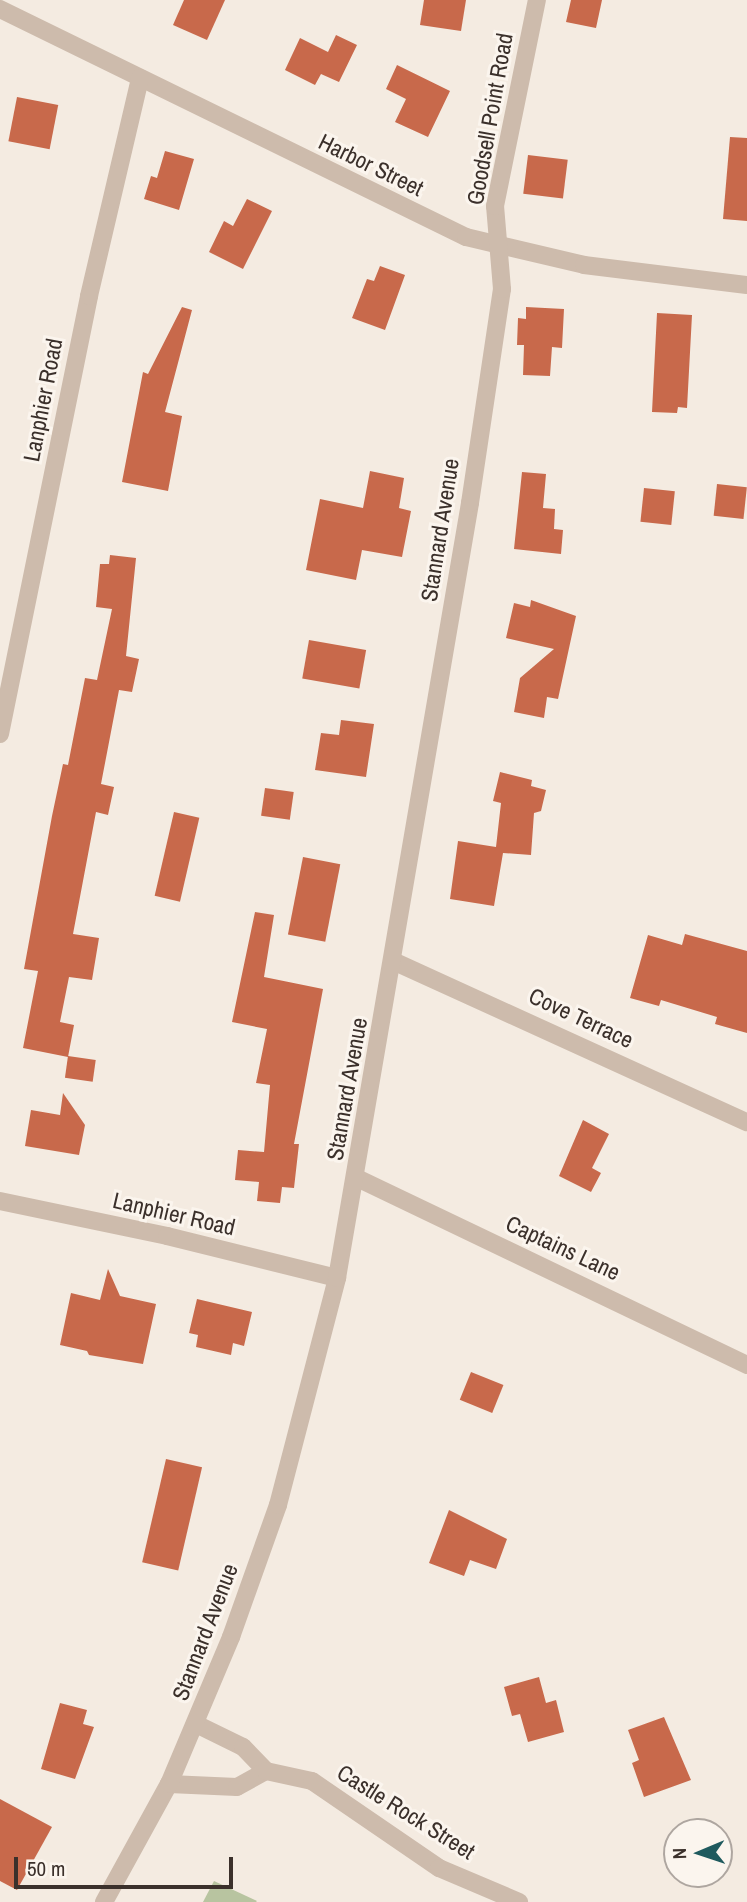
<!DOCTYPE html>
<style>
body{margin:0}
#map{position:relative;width:747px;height:1902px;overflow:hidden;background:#f4ebe1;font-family:"Archivo Narrow",sans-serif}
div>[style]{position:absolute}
.green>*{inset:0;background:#b8c4a0}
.building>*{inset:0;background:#c8694b;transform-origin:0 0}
.minor>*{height:18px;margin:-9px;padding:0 9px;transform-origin:9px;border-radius:9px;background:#cdbbac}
span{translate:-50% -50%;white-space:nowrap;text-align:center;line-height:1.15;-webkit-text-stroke:6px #fbf5ee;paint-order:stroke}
.street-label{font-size:23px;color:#3b302b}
.north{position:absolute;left:663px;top:1818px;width:70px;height:70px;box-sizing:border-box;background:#fbf5ee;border:2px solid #aea6a0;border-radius:50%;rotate:268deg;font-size:19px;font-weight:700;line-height:28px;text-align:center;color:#3b302b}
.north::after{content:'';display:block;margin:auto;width:24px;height:32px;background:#1f5a5e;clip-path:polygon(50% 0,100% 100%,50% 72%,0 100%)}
.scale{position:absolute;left:14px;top:1857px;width:219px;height:32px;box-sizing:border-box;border:4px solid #3b302b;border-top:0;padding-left:9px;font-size:21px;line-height:24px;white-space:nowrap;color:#3b302b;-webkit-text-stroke:5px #fbf5ee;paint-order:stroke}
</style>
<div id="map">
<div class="green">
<i style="clip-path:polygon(214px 1881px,257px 1901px,256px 1902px,203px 1902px)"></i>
</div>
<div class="building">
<i style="clip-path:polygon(184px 0,225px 0,207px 40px,173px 25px)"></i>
<i style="clip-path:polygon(424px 0,466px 0,461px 31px,420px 25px)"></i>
<i style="clip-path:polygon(571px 0,602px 0,596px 28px,566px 22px)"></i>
<i style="clip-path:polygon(336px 35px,357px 45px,339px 82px,321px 74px,315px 85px,285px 70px,300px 38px,328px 52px)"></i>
<i style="clip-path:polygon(397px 65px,450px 91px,428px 137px,395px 122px,406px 99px,386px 89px)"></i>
<i style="left:17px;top:97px;width:42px;height:45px;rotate:11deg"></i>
<i style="clip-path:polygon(730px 137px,747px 138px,747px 221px,723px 219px)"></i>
<i style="clip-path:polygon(165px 151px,194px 159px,179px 210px,144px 199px,151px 176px,157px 178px)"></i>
<i style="left:528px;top:155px;width:40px;height:39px;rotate:7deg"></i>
<i style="clip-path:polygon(247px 199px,272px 211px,243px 269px,209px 252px,224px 221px,233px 226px)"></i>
<i style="clip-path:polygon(380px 266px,405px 275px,385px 330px,352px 318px,367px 279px,374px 281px)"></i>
<i style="clip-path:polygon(182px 307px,192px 310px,165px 412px,182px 416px,168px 491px,122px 482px,143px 372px,148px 374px)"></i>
<i style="clip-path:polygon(526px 307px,564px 309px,562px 348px,552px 347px,550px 376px,523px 375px,524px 345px,517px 345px,518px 318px,526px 319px)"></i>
<i style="clip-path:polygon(657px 313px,692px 315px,687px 408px,678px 407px,677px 413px,652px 412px)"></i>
<i style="clip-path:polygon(370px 471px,404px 478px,399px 508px,411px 511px,402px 557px,362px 550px,356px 580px,306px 570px,320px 499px,363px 508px)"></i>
<i style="clip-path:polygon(522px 472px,546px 474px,543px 508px,555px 509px,554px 529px,563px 530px,561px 554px,514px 549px)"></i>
<i style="left:717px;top:484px;width:30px;height:32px;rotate:6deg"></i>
<i style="left:644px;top:488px;width:31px;height:34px;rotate:6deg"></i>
<i style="clip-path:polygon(110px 555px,136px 558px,126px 656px,139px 659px,132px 692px,119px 690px,101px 784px,114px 787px,108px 815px,96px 812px,73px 934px,99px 938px,92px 980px,69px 977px,60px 1022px,74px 1025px,68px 1057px,23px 1048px,38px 971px,24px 969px,52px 816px,63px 764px,68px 765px,85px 678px,97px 680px,112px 609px,96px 607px,100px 564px,109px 564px)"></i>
<i style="clip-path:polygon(531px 600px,576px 616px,558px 699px,547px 697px,544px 718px,514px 712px,520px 678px,554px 649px,506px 638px,514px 603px,530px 607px)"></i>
<i style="left:309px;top:640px;width:58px;height:39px;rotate:10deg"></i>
<i style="clip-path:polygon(341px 720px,374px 724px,366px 777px,315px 770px,321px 733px,339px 735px)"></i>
<i style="clip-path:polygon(500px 772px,532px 780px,531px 786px,546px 790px,541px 811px,534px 813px,531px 855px,503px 853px,494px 906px,450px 899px,458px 841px,496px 847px,501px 803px,493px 801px)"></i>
<i style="left:265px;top:788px;width:29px;height:28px;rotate:8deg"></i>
<i style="left:174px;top:812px;width:26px;height:86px;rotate:13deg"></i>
<i style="left:303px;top:857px;width:38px;height:79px;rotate:11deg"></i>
<i style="clip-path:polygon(255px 912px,274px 915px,264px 977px,323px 989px,294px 1144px,299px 1144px,294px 1188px,282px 1187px,280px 1203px,257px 1201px,259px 1182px,235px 1180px,238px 1150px,264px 1152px,270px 1085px,256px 1083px,267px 1029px,232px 1022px)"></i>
<i style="clip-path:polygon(685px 934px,747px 951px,747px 1033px,715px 1024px,717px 1017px,661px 1000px,659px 1006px,630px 998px,648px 935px,682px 945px)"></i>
<i style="left:68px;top:1056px;width:28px;height:22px;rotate:8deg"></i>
<i style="clip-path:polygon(63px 1093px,85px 1125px,79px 1155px,25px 1146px,31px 1110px,60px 1115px)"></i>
<i style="clip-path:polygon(583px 1120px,609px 1134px,592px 1168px,601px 1173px,591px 1192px,559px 1176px)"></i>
<i style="clip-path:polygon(108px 1269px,120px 1296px,156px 1304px,143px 1364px,89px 1355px,87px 1351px,60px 1345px,71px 1293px,100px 1300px)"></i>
<i style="clip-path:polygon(197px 1299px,252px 1312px,244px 1346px,233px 1343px,231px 1355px,196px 1347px,198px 1335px,189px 1333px)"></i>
<i style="left:471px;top:1372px;width:35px;height:30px;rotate:22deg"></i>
<i style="left:166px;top:1459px;width:37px;height:106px;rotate:13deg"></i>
<i style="clip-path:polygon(449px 1510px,507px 1539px,496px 1569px,470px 1560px,464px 1576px,429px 1563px)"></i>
<i style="clip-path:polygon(539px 1677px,546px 1703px,556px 1700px,564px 1732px,528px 1742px,520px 1714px,512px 1716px,504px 1687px)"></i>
<i style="clip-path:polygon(60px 1703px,87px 1710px,83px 1724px,94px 1727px,75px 1779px,41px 1769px)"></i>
<i style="clip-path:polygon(664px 1717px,691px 1780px,644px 1797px,632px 1763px,639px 1760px,628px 1730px)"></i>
<i style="clip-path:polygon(0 1799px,52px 1827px,17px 1890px,0 1881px)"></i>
</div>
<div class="minor">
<i style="left:0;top:9px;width:519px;rotate:26.07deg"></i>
<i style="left:466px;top:237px;width:121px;rotate:13.3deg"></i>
<i style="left:584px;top:265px;width:164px;rotate:7deg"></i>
<i style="left:0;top:734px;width:447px;rotate:-78.5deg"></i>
<i style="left:89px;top:296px;width:224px;rotate:-76.8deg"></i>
<i style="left:393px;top:961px;width:389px;rotate:24.5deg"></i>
<i style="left:357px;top:1178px;width:433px;rotate:25.6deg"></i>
<i style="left:0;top:1201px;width:171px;rotate:11.8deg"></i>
<i style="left:167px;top:1236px;width:175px;rotate:13.9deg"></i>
<i style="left:196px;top:1724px;width:52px;rotate:26.1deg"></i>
<i style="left:243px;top:1747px;width:33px;rotate:46deg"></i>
<i style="left:169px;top:1784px;width:68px;rotate:2.5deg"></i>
<i style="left:237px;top:1787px;width:33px;rotate:-29deg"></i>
<i style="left:266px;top:1771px;width:47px;rotate:12.3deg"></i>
<i style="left:312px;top:1781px;width:154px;rotate:34.4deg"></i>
<i style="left:439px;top:1868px;width:87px;rotate:23deg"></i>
<i style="left:104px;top:1902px;width:135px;rotate:-61.2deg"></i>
<i style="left:169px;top:1784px;width:160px;rotate:-67.1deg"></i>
<i style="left:231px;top:1637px;width:140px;rotate:-70.4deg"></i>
<i style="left:278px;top:1505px;width:235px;rotate:-75.4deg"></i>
<i style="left:337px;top:1278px;width:786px;rotate:-80.26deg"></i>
<i style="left:470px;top:503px;width:216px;rotate:-81.5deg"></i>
<i style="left:502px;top:289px;width:83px;rotate:-94.8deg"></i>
<i style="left:495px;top:206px;width:210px;rotate:-78.5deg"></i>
</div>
<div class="street-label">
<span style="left:490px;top:119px;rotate:-80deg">Goodsell Point Road</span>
<span style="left:371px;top:165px;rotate:26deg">Harbor Street</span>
<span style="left:43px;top:400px;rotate:-79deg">Lanphier Road</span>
<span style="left:440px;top:530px;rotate:-81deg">Stannard Avenue</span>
<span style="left:581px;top:1018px;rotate:25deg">Cove Terrace</span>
<span style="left:347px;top:1089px;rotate:-80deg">Stannard Avenue</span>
<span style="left:174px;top:1214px;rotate:13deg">Lanphier Road</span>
<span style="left:563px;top:1248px;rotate:25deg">Captains Lane</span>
<span style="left:205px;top:1632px;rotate:-69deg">Stannard Avenue</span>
<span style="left:406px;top:1812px;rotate:32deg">Castle Rock Street</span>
</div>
<div class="north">N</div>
<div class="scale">50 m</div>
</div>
